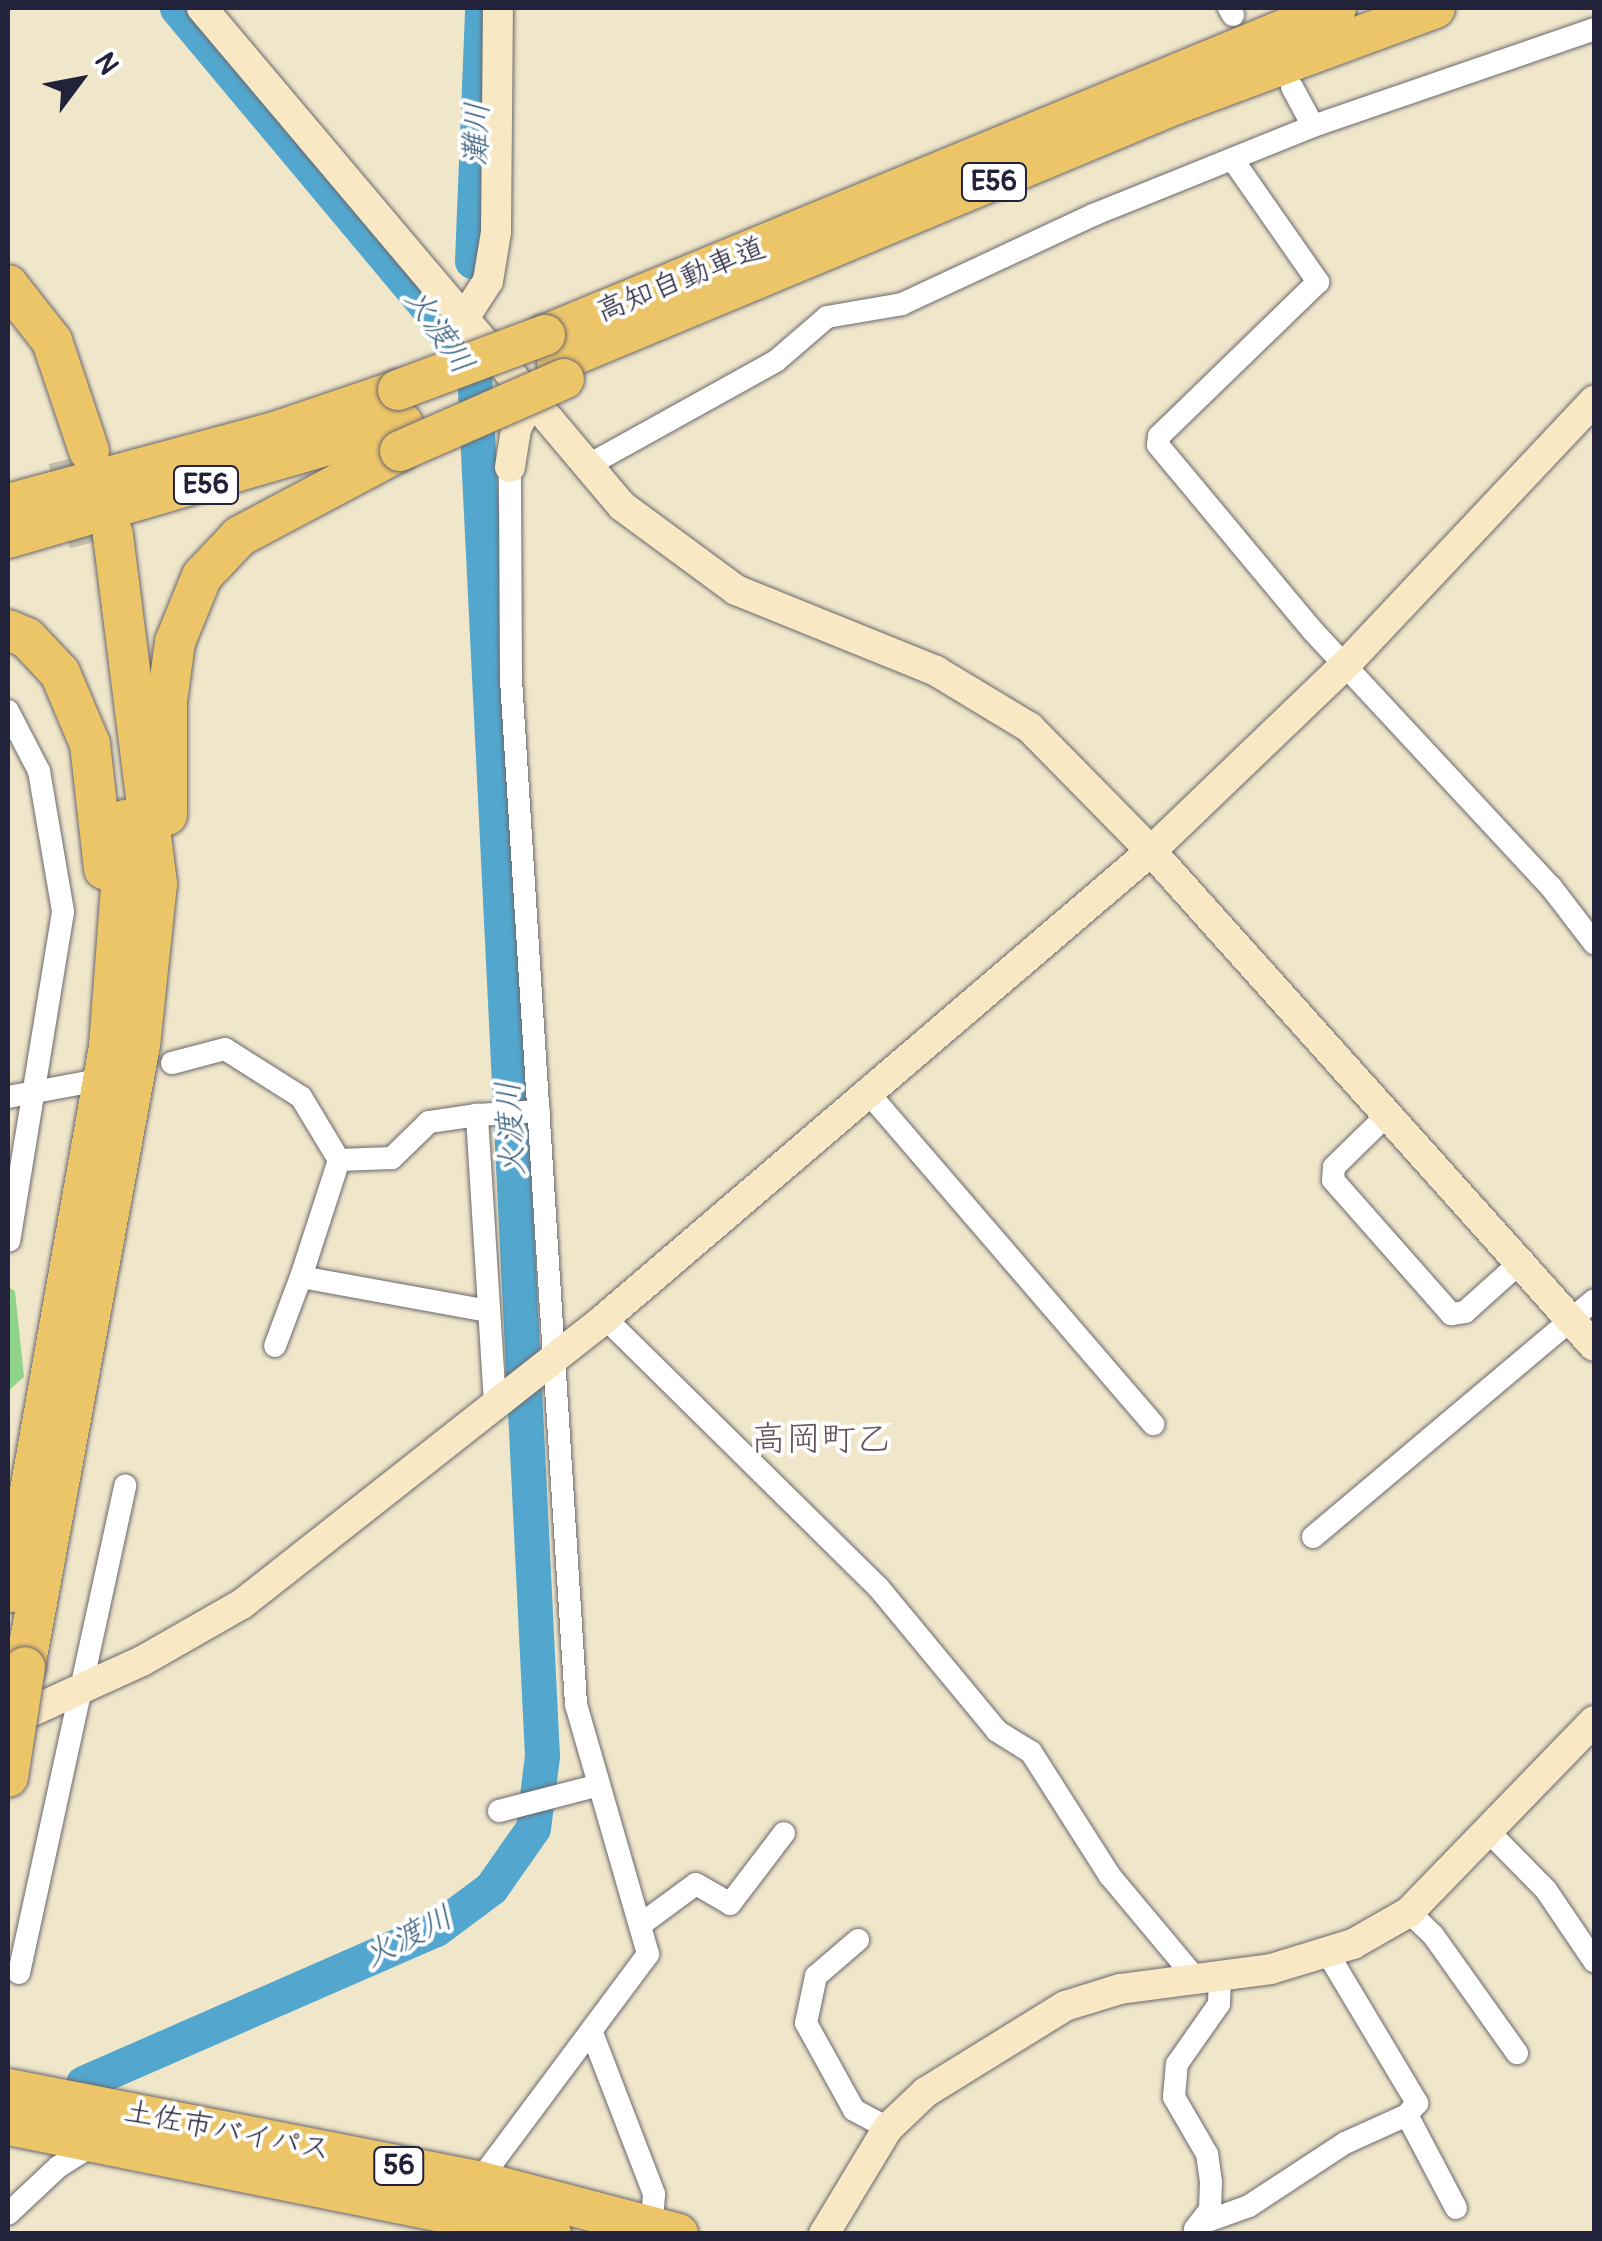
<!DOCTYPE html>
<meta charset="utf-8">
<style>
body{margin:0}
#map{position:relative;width:1602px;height:2241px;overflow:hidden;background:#f0e7cb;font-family:Pangolin,"Klee One",sans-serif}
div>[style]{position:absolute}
.green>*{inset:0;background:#8fd38b}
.river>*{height:35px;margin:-17.5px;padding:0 17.5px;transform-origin:17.5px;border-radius:17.5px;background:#53a7ce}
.highway-tunnel>*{height:40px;margin-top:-20px;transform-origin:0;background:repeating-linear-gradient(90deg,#c7c0ae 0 40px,transparent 0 60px)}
.roads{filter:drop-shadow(0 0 2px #6a676d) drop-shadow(0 0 2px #6a676d)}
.street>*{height:22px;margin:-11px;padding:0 11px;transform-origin:11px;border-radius:11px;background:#fff}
.secondary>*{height:30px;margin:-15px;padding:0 15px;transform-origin:15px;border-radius:15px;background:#f8e8c3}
.highway>*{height:40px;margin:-20px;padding:0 20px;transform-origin:20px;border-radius:20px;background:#edc569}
.bridges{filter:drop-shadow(0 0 2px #6a676d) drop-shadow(0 0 2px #6a676d)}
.highway-bridge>*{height:40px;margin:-20px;padding:0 20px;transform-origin:20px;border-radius:20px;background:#edc569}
span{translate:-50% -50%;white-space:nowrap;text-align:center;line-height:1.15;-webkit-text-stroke:8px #fff;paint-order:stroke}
.shield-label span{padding:2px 8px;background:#fff;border:2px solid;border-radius:8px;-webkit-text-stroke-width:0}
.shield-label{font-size:28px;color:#22223b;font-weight:700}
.street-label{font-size:30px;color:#22223b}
.water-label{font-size:32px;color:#385e7d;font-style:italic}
.quarter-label{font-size:35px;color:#63545a}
.frame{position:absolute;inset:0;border:10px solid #22223b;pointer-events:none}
.north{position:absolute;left:30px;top:30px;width:100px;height:100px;-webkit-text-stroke:8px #fff;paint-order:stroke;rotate:58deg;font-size:28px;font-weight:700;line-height:40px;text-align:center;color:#22223b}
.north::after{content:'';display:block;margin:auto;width:35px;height:45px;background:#22223b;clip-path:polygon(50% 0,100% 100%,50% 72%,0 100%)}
</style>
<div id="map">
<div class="green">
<i style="clip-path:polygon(8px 1287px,15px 1291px,24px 1377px,8px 1391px)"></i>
</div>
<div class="river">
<i style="left:177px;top:8px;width:385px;rotate:50.1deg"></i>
<i style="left:424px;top:303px;width:85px;rotate:54.6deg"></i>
<i style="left:472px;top:261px;width:253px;rotate:-87.7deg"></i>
<i style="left:83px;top:2083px;width:385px;rotate:-23.6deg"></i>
<i style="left:436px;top:1929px;width:69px;rotate:-36.7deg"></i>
<i style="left:491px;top:1888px;width:73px;rotate:-55deg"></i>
<i style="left:533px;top:1828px;width:73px;rotate:-82.9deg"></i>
<i style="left:542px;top:1756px;width:1407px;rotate:-92.81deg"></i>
</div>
<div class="highway-tunnel">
<i style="left:68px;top:459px;width:87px;rotate:76deg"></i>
</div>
<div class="roads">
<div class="street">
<i style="left:1229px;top:8px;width:8px;rotate:60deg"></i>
<i style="left:1292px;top:87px;width:44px;rotate:61.7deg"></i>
<i style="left:1233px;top:160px;width:149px;rotate:55.1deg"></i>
<i style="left:1318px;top:282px;width:221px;rotate:135.9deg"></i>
<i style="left:1159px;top:436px;width:9px;rotate:96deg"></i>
<i style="left:1158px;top:445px;width:242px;rotate:50.2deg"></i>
<i style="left:1313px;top:631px;width:350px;rotate:47.1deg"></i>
<i style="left:1551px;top:887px;width:71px;rotate:52.5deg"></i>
<i style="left:585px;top:467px;width:218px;rotate:-29deg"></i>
<i style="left:776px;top:361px;width:67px;rotate:-40.8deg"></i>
<i style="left:827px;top:317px;width:76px;rotate:-9.8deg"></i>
<i style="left:902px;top:304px;width:211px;rotate:-25deg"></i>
<i style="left:1093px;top:215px;width:237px;rotate:-22deg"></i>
<i style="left:1313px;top:126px;width:297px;rotate:-19deg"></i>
<i style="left:8px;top:711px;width:68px;rotate:62.7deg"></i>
<i style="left:39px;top:771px;width:143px;rotate:80.3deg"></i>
<i style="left:63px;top:912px;width:333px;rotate:99.3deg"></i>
<i style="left:172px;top:1063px;width:55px;rotate:-14.8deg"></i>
<i style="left:225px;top:1049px;width:90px;rotate:32.3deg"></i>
<i style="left:301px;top:1097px;width:74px;rotate:58.9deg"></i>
<i style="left:871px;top:1096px;width:433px;rotate:49.3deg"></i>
<i style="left:8px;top:1097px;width:81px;rotate:-10.6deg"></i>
<i style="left:1389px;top:1113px;width:77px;rotate:135.5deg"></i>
<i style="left:1334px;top:1167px;width:13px;rotate:94deg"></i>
<i style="left:1333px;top:1180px;width:179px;rotate:48.6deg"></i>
<i style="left:1451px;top:1314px;width:14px;rotate:-8deg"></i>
<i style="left:1465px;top:1312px;width:78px;rotate:-41.9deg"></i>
<i style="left:477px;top:1115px;width:49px;rotate:171.7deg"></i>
<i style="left:429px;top:1122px;width:52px;rotate:135.8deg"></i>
<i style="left:392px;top:1158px;width:53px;rotate:177.8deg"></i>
<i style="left:339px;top:1160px;width:123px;rotate:108deg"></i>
<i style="left:301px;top:1277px;width:191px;rotate:10.3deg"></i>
<i style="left:605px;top:1318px;width:383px;rotate:44.6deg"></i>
<i style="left:878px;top:1587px;width:187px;rotate:50.4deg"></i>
<i style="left:997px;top:1731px;width:40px;rotate:32deg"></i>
<i style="left:1031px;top:1752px;width:147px;rotate:57.5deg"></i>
<i style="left:1110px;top:1876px;width:134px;rotate:50.1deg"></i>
<i style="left:275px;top:1346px;width:74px;rotate:-69.4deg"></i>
<i style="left:495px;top:1403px;width:289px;rotate:-93.6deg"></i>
<i style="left:477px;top:1115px;width:62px;rotate:-3.7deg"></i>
<i style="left:1313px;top:1537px;width:368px;rotate:-40.1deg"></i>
<i style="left:499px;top:1811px;width:100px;rotate:-14.5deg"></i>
<i style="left:1490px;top:1833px;width:80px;rotate:45.5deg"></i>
<i style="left:1546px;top:1890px;width:86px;rotate:55.9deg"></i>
<i style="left:1409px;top:1912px;width:33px;rotate:44deg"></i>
<i style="left:1433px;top:1935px;width:145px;rotate:54.6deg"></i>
<i style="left:640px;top:1925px;width:69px;rotate:-36.2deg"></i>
<i style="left:696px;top:1884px;width:39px;rotate:30deg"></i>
<i style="left:730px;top:1904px;width:89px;rotate:-52.7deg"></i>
<i style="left:858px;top:1940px;width:55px;rotate:139.4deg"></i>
<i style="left:816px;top:1976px;width:48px;rotate:102deg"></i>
<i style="left:806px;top:2023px;width:99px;rotate:61.1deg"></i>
<i style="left:854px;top:2110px;width:38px;rotate:28deg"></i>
<i style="left:1328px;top:1954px;width:174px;rotate:59.1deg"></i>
<i style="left:1417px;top:2103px;width:16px;rotate:130deg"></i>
<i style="left:19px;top:1973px;width:499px;rotate:-77.7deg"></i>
<i style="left:592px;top:2033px;width:173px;rotate:68.9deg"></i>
<i style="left:654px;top:2194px;width:31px;rotate:94deg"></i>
<i style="left:473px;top:2189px;width:293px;rotate:-53.3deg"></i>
<i style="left:648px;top:1954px;width:260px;rotate:-106.1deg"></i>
<i style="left:576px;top:1704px;width:1027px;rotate:-93.63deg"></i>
<i style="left:511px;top:679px;width:212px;rotate:-90.3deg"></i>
<i style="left:8px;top:2214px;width:69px;rotate:-43.2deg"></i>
<i style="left:58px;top:2167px;width:45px;rotate:-32.3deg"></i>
<i style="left:1199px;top:2224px;width:53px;rotate:-19.8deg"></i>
<i style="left:1249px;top:2206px;width:115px;rotate:-33.3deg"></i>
<i style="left:1345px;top:2143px;width:68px;rotate:-24.3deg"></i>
<i style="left:1407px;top:2115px;width:105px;rotate:62.2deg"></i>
<i style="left:1195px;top:2229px;width:24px;rotate:-52deg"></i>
<i style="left:1210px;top:2210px;width:28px;rotate:-88deg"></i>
<i style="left:1211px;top:2182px;width:28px;rotate:-98deg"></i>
<i style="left:1207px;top:2154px;width:66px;rotate:-120.1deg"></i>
<i style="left:1174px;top:2097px;width:33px;rotate:-85deg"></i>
<i style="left:1177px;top:2064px;width:73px;rotate:-55deg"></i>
<i style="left:1219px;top:2004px;width:29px;rotate:-88deg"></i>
</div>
<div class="secondary">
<i style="left:202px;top:8px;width:651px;rotate:49.86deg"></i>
<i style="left:622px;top:506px;width:142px;rotate:36.4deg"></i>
<i style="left:736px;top:590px;width:216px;rotate:22deg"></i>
<i style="left:936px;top:671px;width:109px;rotate:31.1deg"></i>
<i style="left:1029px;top:727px;width:174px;rotate:45.5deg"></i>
<i style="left:1151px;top:851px;width:664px;rotate:48.17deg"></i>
<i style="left:464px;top:318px;width:44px;rotate:-57deg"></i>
<i style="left:488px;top:281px;width:50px;rotate:-80.7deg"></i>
<i style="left:496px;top:232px;width:224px;rotate:-89.5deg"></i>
<i style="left:510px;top:467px;width:39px;rotate:-81deg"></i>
<i style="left:516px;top:428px;width:31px;rotate:-61deg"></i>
<i style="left:8px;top:1722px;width:147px;rotate:-24.5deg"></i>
<i style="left:142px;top:1661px;width:115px;rotate:-29.7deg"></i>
<i style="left:242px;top:1604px;width:462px;rotate:-38.2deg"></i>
<i style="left:605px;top:1318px;width:718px;rotate:-40.54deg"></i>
<i style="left:1151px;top:851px;width:273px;rotate:-43.8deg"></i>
<i style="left:1348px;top:662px;width:359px;rotate:-46.7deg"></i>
<i style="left:824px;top:2234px;width:124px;rotate:-58.9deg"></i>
<i style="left:888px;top:2128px;width:52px;rotate:-43.5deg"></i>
<i style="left:926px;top:2092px;width:163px;rotate:-31.7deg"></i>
<i style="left:1065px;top:2006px;width:58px;rotate:-17.2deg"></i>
<i style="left:1120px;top:1989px;width:152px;rotate:-7.5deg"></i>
<i style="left:1271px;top:1969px;width:86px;rotate:-17deg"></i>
<i style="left:1353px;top:1944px;width:64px;rotate:-29.7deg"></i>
<i style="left:1409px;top:1912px;width:266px;rotate:-45.9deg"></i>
</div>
<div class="highway">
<i style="left:8px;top:285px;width:71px;rotate:51.8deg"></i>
<i style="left:52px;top:341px;width:116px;rotate:71.4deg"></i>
<i style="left:545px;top:335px;width:856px;rotate:-22.46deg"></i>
<i style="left:557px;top:362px;width:671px;rotate:-22.63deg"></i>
<i style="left:1176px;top:104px;width:276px;rotate:-20.3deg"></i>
<i style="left:8px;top:504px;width:273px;rotate:-15.1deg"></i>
<i style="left:272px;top:433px;width:133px;rotate:-18.8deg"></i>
<i style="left:8px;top:538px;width:411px;rotate:-16.2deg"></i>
<i style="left:8px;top:630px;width:21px;rotate:23deg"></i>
<i style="left:27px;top:638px;width:48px;rotate:46.7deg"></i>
<i style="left:60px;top:673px;width:77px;rotate:67.1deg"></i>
<i style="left:90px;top:744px;width:126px;rotate:83.6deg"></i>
<i style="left:167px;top:815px;width:114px;rotate:-90deg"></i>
<i style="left:167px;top:701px;width:60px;rotate:-82.3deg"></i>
<i style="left:175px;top:642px;width:71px;rotate:-67.8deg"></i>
<i style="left:202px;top:576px;width:55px;rotate:-46.5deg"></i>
<i style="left:240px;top:536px;width:181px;rotate:-28deg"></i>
<i style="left:12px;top:1592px;width:554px;rotate:-79.91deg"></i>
<i style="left:109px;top:1047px;width:228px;rotate:-85.7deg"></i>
<i style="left:25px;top:1667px;width:633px;rotate:-79.53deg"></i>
<i style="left:140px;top:1045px;width:162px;rotate:-84deg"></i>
<i style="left:157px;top:884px;width:353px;rotate:-97.2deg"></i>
<i style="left:8px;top:2089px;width:479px;rotate:11.1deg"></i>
<i style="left:478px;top:2181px;width:207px;rotate:14.8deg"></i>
<i style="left:8px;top:2125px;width:554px;rotate:11.35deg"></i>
</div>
</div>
<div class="bridges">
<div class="highway-bridge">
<i style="left:398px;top:390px;width:157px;rotate:-20.5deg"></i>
<i style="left:400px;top:451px;width:179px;rotate:-23.7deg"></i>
<i style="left:8px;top:1777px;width:111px;rotate:-81.2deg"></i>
</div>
</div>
<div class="shield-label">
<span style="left:994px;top:182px">E56</span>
<span style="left:206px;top:485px">E56</span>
<span style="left:399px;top:2166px">56</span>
</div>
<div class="street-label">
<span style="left:681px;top:280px;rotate:-22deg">高知自動車道</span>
<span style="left:227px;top:2131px;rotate:11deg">土佐市バイパス</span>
</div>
<div class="water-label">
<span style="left:477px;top:134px;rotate:-88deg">灘川</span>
<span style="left:439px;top:331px;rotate:56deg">火渡川</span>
<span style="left:511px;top:1129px;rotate:-93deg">火渡川</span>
<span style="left:408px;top:1937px;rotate:-27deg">火渡川</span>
</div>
<div class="quarter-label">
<span style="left:821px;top:1439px">高岡町乙</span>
</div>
<div class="frame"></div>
<div class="north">N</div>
</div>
